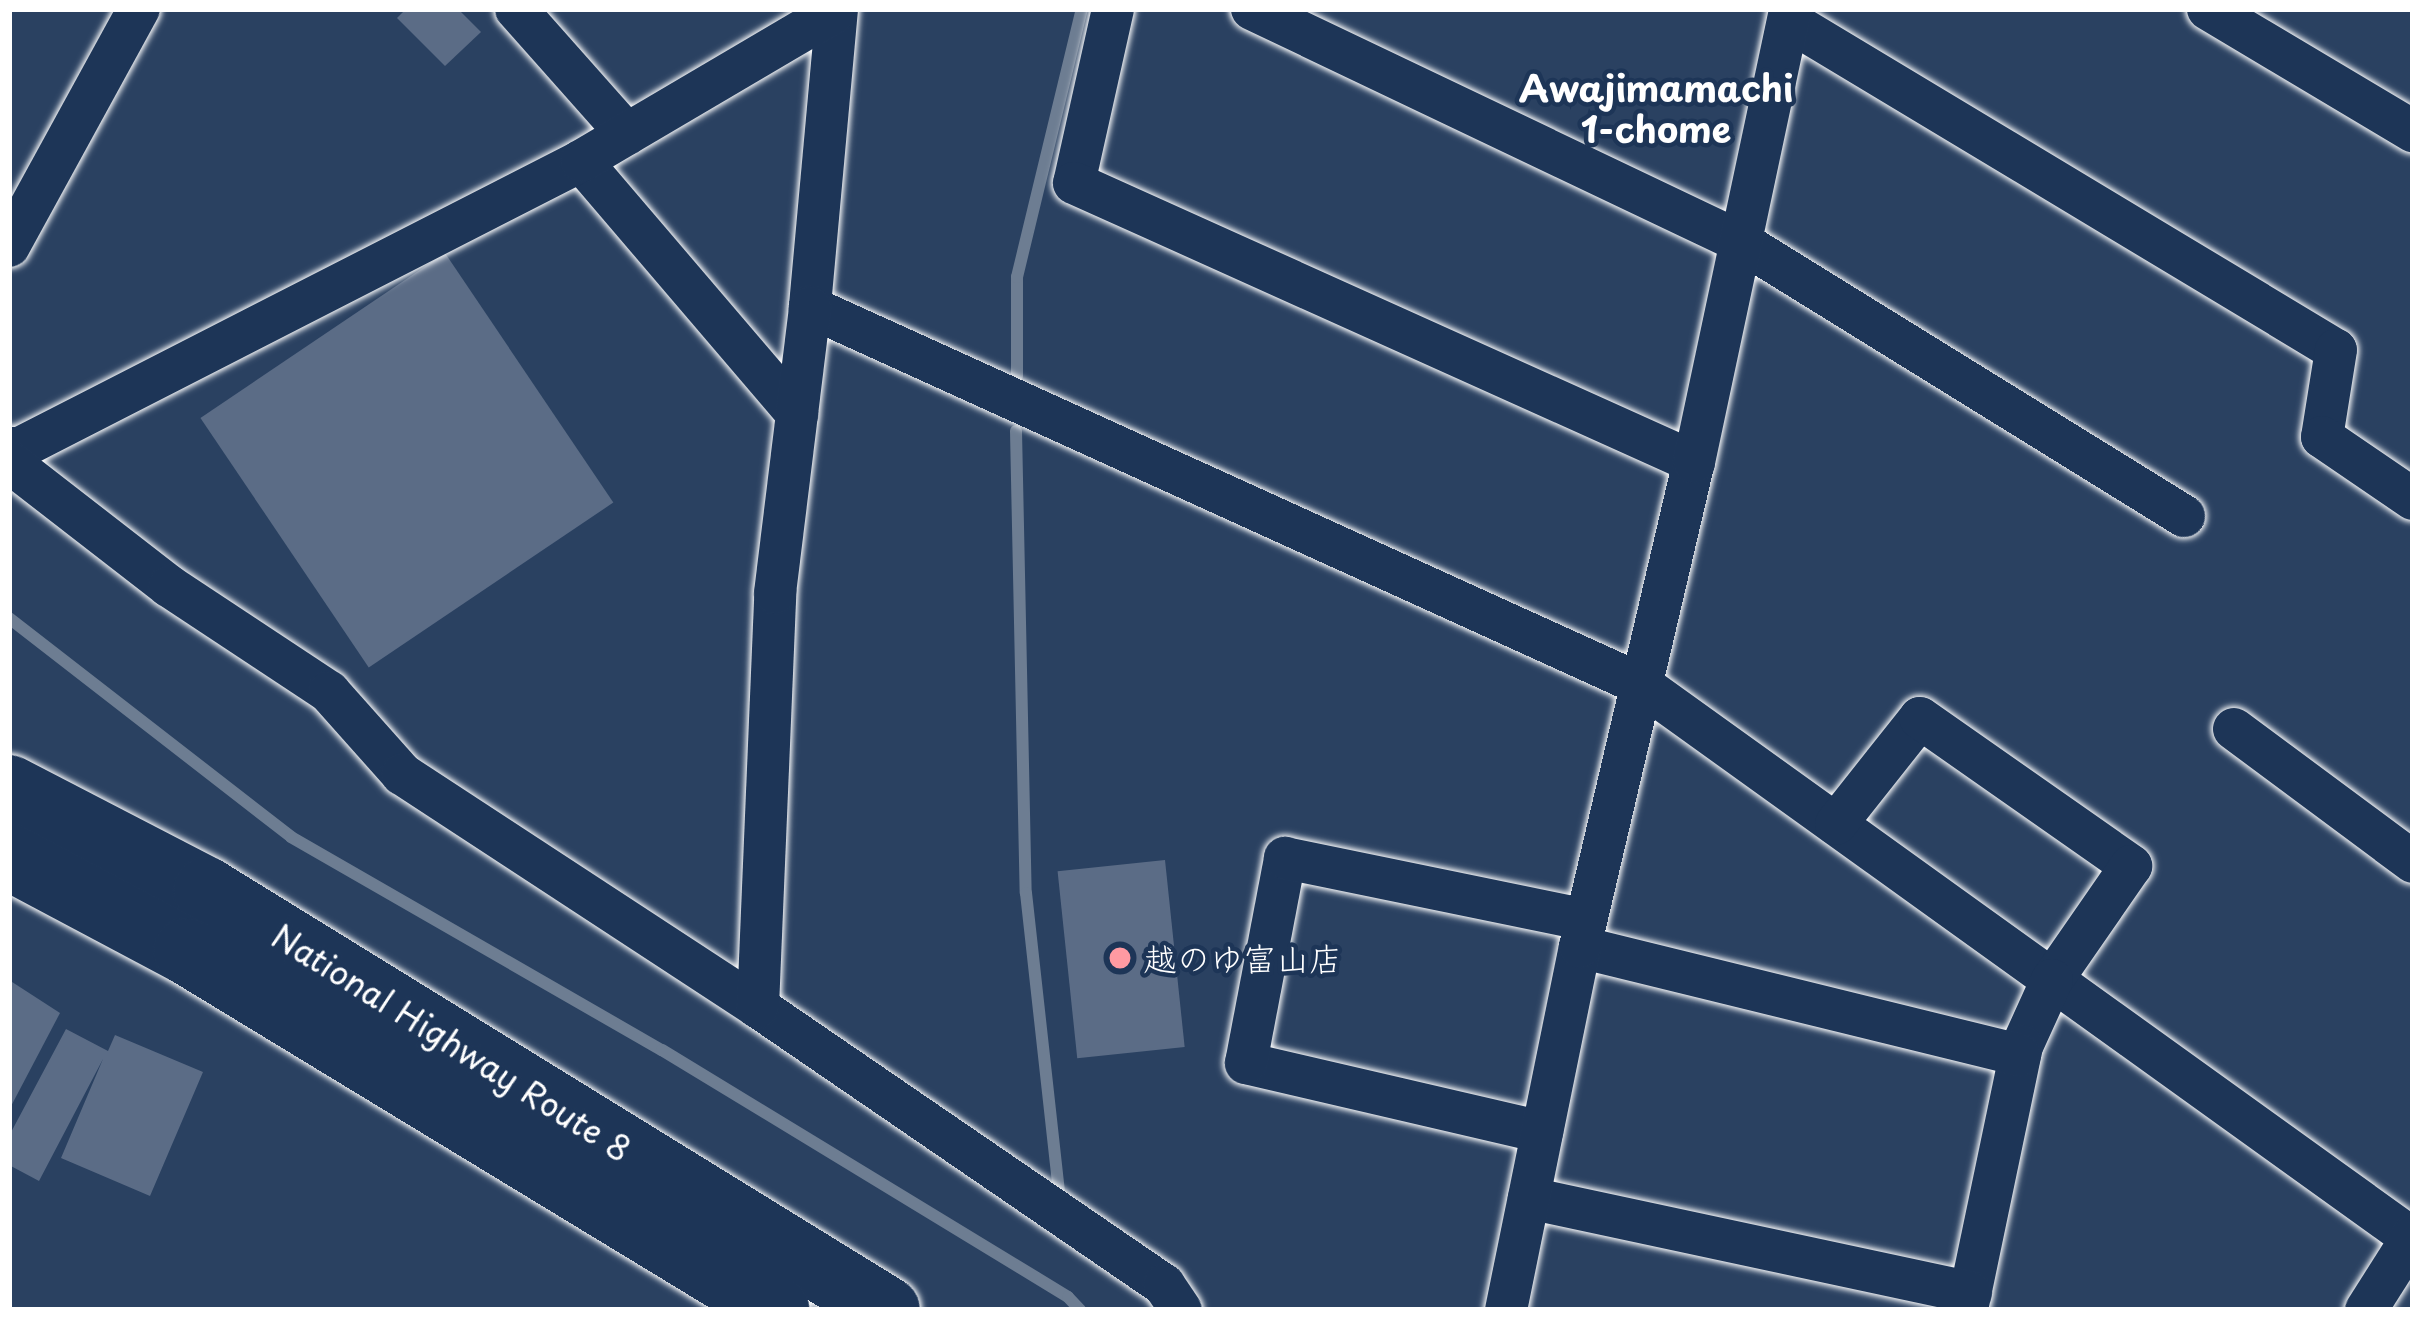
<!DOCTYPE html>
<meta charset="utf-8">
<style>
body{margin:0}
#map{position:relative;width:2422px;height:1319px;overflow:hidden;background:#2a4161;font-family:"Playpen Sans","Klee One",sans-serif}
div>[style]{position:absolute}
.stream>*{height:12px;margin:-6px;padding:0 6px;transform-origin:6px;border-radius:6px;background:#6d7d92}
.building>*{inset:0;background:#5b6c86;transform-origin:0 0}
.roads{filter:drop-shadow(0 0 3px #fff) drop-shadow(0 0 3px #fff)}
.minor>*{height:42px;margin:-21px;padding:0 21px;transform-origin:21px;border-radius:21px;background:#1d3557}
.trunk>*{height:66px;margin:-33px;padding:0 33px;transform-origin:33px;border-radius:33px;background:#1d3557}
.dots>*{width:33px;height:33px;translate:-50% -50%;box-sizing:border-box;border:6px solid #1d3557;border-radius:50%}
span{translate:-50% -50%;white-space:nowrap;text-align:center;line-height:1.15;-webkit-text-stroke:9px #1d3557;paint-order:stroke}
.poi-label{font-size:33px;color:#fff}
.left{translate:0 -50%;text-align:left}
.street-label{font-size:33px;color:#fff}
.neighbourhood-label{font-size:36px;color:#fff;font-weight:700}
.frame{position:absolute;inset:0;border:12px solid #fff;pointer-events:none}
</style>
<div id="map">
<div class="stream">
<i style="left:1017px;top:376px;width:99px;rotate:-90deg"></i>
<i style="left:1017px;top:277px;width:276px;rotate:-76.4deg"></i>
<i style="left:1016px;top:431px;width:462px;rotate:88.8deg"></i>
<i style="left:1026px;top:893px;width:299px;rotate:83.7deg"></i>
<i style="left:9px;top:618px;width:357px;rotate:37.8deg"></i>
<i style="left:291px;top:837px;width:428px;rotate:29.9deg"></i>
<i style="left:662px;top:1050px;width:475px;rotate:31.3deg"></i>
<i style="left:1068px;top:1297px;width:18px;rotate:47deg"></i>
</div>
<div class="building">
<i style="clip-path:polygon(406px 9px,458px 9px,481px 32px,445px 66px,397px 18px)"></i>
<i style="left:445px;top:253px;width:301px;height:295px;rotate:56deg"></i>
<i style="left:1165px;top:860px;width:188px;height:108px;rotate:84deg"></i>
<i style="clip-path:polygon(9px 980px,60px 1013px,9px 1110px)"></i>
<i style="clip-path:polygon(66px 1029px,108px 1051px,115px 1035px,203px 1072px,150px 1196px,61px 1158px,103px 1059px,39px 1181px,9px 1165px,9px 1136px)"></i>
</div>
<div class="roads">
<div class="minor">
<i style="left:516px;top:9px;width:167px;rotate:48.4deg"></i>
<i style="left:837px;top:9px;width:299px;rotate:95.2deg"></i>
<i style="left:810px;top:307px;width:914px;rotate:24.43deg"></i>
<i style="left:1642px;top:685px;width:949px;rotate:35.7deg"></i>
<i style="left:1113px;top:9px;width:178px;rotate:102.6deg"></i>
<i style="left:1074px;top:183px;width:680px;rotate:24.23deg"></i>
<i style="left:1252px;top:9px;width:542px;rotate:25.48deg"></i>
<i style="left:1741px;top:242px;width:521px;rotate:31.74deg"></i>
<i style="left:2208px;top:9px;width:239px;rotate:30.8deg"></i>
<i style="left:1789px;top:21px;width:638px;rotate:31.03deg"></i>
<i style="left:2336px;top:350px;width:88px;rotate:99.1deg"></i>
<i style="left:2322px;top:437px;width:110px;rotate:34.3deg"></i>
<i style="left:581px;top:161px;width:333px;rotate:49.5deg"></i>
<i style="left:9px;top:246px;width:270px;rotate:-61.3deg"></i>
<i style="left:9px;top:448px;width:11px"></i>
<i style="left:20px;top:448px;width:630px;rotate:-27.09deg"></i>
<i style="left:581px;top:161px;width:296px;rotate:-30.5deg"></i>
<i style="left:9px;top:462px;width:202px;rotate:37.8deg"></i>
<i style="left:169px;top:586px;width:192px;rotate:33.5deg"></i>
<i style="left:329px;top:692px;width:110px;rotate:48.3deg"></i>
<i style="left:402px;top:774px;width:425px;rotate:33.2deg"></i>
<i style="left:758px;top:1007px;width:492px;rotate:34.4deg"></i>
<i style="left:1164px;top:1285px;width:30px;rotate:56deg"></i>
<i style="left:2234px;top:729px;width:223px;rotate:36.6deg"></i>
<i style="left:1836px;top:824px;width:135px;rotate:-51.6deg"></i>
<i style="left:1920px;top:718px;width:258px;rotate:35deg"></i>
<i style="left:2131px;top:866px;width:139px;rotate:124.7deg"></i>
<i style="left:2052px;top:980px;width:72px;rotate:114.4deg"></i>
<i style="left:2022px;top:1046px;width:270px;rotate:101.8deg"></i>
<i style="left:1580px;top:947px;width:453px;rotate:13.8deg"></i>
<i style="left:758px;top:1007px;width:414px;rotate:-87.6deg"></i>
<i style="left:775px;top:593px;width:288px;rotate:-83deg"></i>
<i style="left:1542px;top:1132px;width:304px;rotate:-166.9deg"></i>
<i style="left:1246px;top:1063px;width:209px;rotate:-79.2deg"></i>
<i style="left:1285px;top:858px;width:307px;rotate:11.6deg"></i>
<i style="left:1529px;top:1198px;width:452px;rotate:12.1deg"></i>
<i style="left:1506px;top:1310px;width:370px;rotate:-78.5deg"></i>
<i style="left:1580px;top:947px;width:498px;rotate:-76.8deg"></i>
<i style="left:1694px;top:462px;width:463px;rotate:-78deg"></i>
<i style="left:2366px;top:1310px;width:88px;rotate:-57.6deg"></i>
</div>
<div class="trunk">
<i style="left:9px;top:788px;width:222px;rotate:27.4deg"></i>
<i style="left:206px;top:890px;width:800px;rotate:31.66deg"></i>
<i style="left:9px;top:857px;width:200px;rotate:28deg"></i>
<i style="left:186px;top:951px;width:691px;rotate:31.28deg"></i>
</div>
</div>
<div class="dots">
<i style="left:1120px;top:958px;background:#ff9aa2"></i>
</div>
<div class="poi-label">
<span class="left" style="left:1144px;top:958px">越のゆ富山店</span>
</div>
<div class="street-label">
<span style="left:452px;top:1042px;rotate:32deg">National Highway Route 8</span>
</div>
<div class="neighbourhood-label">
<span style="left:1656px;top:108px">Awajimamachi<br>1-chome</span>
</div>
<div class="frame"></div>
</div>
